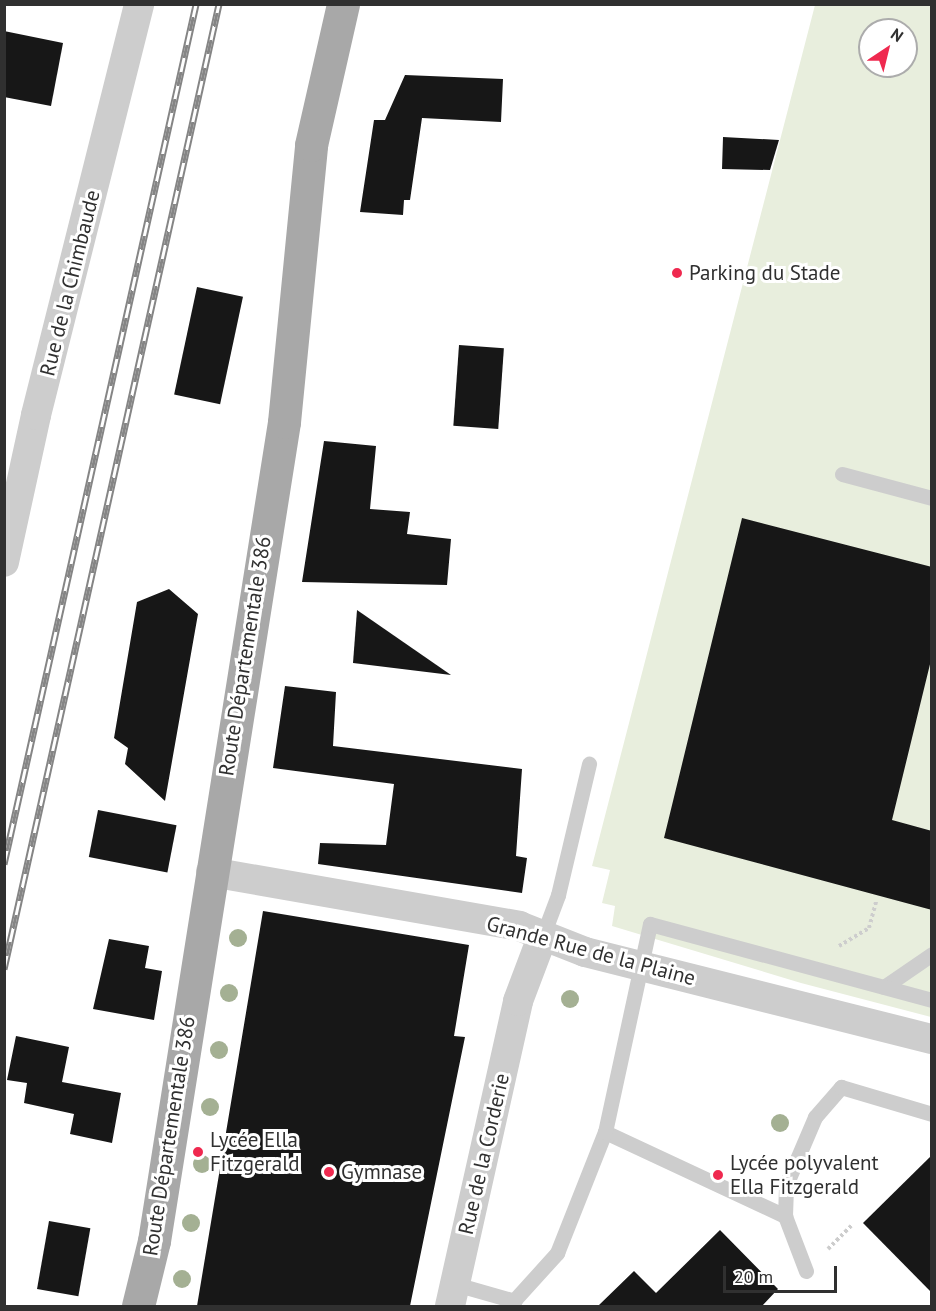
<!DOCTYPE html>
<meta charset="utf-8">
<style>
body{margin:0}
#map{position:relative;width:936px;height:1311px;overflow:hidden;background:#fff;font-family:"PT Sans",sans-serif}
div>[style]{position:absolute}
.green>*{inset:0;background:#e8eedd}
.building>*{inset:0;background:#171717;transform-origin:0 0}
.path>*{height:4px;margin-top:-2px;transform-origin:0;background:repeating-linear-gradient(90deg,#cdcdcd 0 3px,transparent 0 6px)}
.lane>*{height:15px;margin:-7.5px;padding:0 7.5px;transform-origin:7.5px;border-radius:7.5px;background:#cdcdcd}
.street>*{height:30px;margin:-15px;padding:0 15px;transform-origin:15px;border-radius:15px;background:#cdcdcd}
.primary>*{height:33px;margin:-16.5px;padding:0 16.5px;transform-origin:16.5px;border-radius:16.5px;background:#a8a8a8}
.rail>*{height:7px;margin-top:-3.5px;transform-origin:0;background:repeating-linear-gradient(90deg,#fff 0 14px,#858585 0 28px);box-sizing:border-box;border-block:2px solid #858585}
.trees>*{width:18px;height:18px;margin:-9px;border-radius:50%;background:#a4b093}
.dots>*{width:16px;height:16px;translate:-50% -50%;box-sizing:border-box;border:3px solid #fff;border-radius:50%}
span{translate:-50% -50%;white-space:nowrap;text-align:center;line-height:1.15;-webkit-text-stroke:6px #fff;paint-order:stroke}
.poi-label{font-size:21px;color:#303030}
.left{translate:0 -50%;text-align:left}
.street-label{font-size:21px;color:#303030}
.frame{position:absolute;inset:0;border:6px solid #303030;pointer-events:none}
.north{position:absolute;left:858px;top:18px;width:60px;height:60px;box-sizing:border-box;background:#fff;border:2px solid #acacac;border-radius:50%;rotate:35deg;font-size:16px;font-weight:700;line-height:24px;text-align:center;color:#303030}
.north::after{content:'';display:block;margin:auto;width:21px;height:27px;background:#ef294f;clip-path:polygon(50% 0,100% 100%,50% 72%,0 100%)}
.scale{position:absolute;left:723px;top:1266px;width:114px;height:27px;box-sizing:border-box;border:3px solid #303030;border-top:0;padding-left:8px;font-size:18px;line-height:21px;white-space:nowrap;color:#303030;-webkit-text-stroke:4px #fff;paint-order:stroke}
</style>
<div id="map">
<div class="green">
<i style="clip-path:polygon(evenodd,815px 5px,931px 5px,931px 1017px,801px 983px,612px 926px,615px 906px,602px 903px,610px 870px,592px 866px,815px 5px,870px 30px,906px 30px,906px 66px,870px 66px,870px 30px)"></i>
</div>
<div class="building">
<i style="clip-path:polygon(4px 31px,63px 43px,51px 106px,4px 97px)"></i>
<i style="clip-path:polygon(405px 75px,503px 79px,501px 122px,422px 118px,410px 200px,404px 200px,403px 215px,360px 212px,374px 120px,385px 120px)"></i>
<i style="clip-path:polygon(723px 137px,779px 140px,770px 170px,722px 169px)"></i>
<i style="left:197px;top:287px;width:47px;height:110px;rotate:12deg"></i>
<i style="left:459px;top:345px;width:45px;height:81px;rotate:4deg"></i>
<i style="clip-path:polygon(324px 441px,376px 446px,370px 509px,410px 512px,407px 534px,451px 539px,447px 585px,302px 582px)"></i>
<i style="clip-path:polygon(742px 518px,932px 567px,932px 656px,892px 820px,932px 831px,932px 910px,664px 838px)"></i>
<i style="clip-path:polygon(169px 589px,198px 614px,165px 801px,125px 764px,128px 748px,114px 738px,137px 602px)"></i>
<i style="clip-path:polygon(357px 610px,451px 675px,353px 663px)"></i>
<i style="clip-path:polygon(285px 686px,336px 692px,333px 746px,522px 769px,516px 856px,527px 858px,522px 893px,318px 864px,320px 843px,386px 845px,394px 784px,273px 768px)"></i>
<i style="left:98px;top:810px;width:80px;height:48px;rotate:11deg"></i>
<i style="clip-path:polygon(263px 911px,469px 945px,454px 1036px,465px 1037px,410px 1306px,197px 1306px)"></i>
<i style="clip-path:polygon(109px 939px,149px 946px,145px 968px,162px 971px,154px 1020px,93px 1009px)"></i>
<i style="clip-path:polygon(16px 1036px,69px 1047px,62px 1082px,121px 1093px,112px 1143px,70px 1134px,74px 1114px,24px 1103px,27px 1083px,7px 1080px)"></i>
<i style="clip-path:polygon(932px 1155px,932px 1293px,863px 1223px)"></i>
<i style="left:49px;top:1221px;width:42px;height:69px;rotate:10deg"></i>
<i style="clip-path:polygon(720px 1230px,778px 1289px,762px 1306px,598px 1306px,634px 1271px,656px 1293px)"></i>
</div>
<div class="path">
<i style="left:839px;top:946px;width:35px;rotate:-31deg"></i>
<i style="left:869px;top:928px;width:28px;rotate:-75deg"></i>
<i style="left:828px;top:1249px;width:33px;rotate:-45deg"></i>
</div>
<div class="lane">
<i style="left:842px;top:474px;width:93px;rotate:14.9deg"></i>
<i style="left:543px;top:935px;width:43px;rotate:-69.4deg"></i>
<i style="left:558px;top:895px;width:135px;rotate:-76.7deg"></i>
<i style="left:884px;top:987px;width:58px;rotate:-34.5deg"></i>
<i style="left:605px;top:1132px;width:199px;rotate:25deg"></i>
<i style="left:806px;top:1271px;width:59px;rotate:-110.9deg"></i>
<i style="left:785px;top:1216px;width:31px;rotate:-88deg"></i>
<i style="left:786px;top:1185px;width:74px;rotate:-66.9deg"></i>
<i style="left:815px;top:1117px;width:40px;rotate:-49deg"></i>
<i style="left:841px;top:1087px;width:95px;rotate:16.5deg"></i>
<i style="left:455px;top:1284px;width:62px;rotate:15.8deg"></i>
<i style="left:509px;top:1306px;width:72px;rotate:-47.8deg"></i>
<i style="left:557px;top:1253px;width:130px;rotate:-68.4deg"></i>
<i style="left:605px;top:1132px;width:213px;rotate:-77.8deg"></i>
<i style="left:650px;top:924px;width:292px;rotate:15.1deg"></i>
</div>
<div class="street">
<i style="left:4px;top:562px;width:150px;rotate:-77.7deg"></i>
<i style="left:36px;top:415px;width:424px;rotate:-75.9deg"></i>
<i style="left:211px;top:872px;width:313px;rotate:9.9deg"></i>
<i style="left:519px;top:926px;width:71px;rotate:21.5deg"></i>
<i style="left:585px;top:952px;width:358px;rotate:14.1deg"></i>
<i style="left:450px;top:1306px;width:312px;rotate:-77.4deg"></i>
<i style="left:518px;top:1001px;width:71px;rotate:-69.3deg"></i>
</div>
<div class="primary">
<i style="left:138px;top:1306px;width:67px;rotate:-76.2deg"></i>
<i style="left:154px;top:1241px;width:829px;rotate:-80.98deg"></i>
<i style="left:284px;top:422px;width:278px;rotate:-84.4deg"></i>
<i style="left:311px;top:145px;width:145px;rotate:-77.2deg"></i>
</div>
<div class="rail">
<i style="left:4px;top:864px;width:881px;rotate:-77.41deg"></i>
<i style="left:4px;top:969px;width:989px;rotate:-77.44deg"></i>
</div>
<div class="trees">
<i style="left:238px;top:938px"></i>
<i style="left:229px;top:993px"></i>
<i style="left:570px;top:999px"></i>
<i style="left:219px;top:1050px"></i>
<i style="left:210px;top:1107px"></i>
<i style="left:780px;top:1123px"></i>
<i style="left:202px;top:1164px"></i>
<i style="left:191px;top:1223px"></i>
<i style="left:182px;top:1279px"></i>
</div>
<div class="dots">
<i style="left:677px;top:273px;background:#ef294f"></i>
<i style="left:198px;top:1152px;background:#ef294f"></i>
<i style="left:329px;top:1172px;background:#ef294f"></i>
<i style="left:718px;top:1175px;background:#ef294f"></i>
</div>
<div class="poi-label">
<span class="left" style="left:689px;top:273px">Parking du Stade</span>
<span class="left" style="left:210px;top:1152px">Lycée Ella<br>Fitzgerald</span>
<span class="left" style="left:730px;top:1175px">Lycée polyvalent<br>Ella Fitzgerald</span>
<span class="left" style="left:341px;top:1172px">Gymnase</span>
</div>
<div class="street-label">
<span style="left:70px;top:283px;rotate:-76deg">Rue de la Chimbaude</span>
<span style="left:245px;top:656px;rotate:-81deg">Route Départementale 386</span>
<span style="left:591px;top:951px;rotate:15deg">Grande Rue de la Plaine</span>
<span style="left:169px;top:1136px;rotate:-81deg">Route Départementale 386</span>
<span style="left:484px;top:1154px;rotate:-77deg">Rue de la Corderie</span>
</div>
<div class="frame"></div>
<div class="north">N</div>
<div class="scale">20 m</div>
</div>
